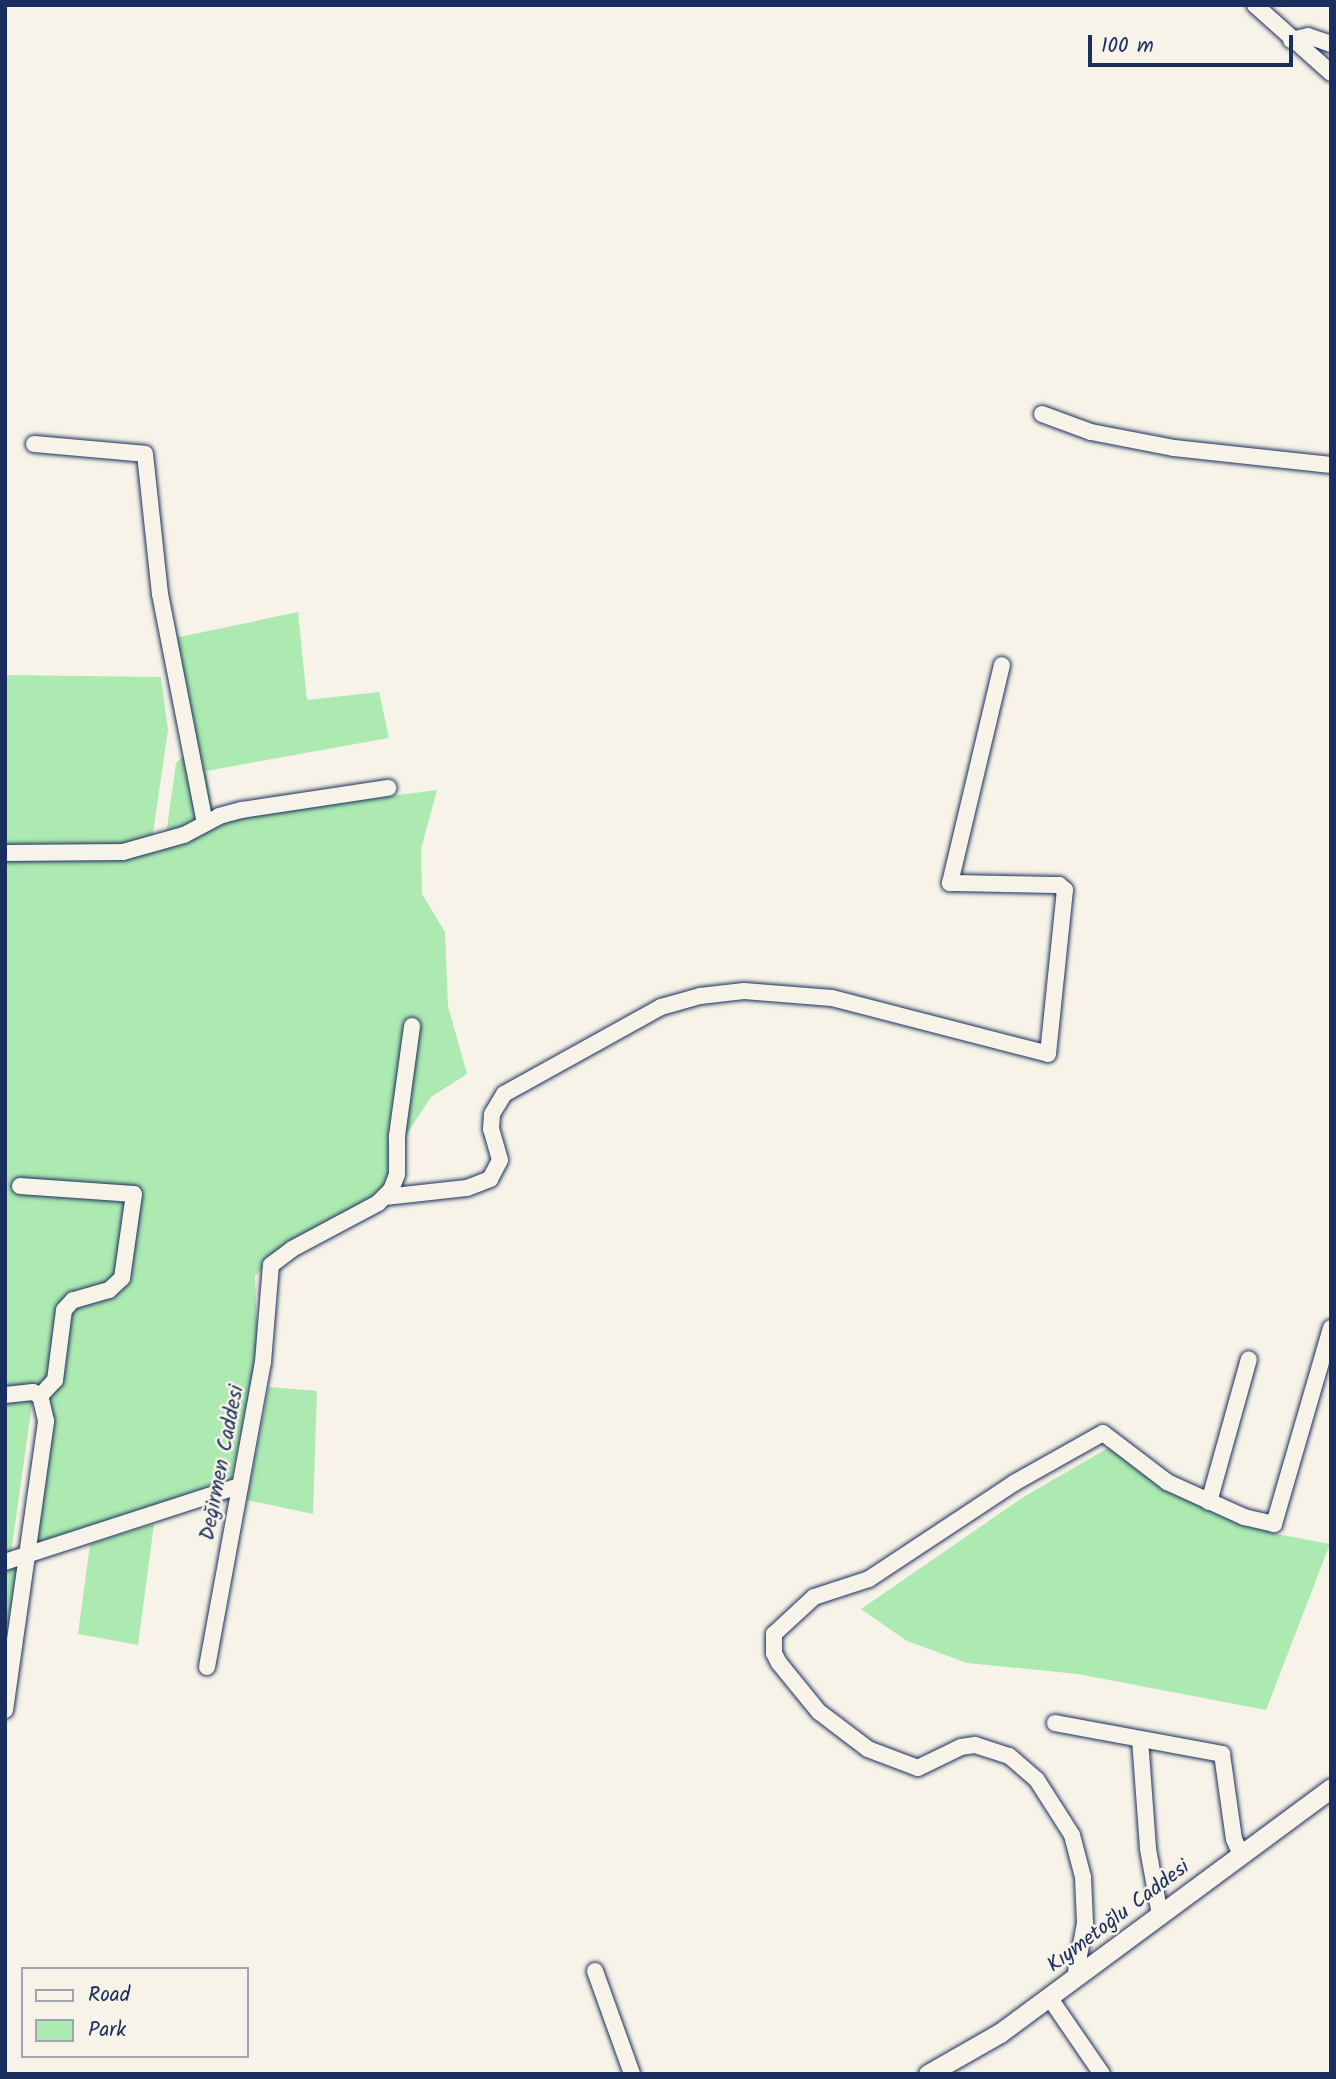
<!DOCTYPE html>
<meta charset="utf-8">
<style>
body{margin:0}
#map{position:relative;width:1336px;height:2079px;overflow:hidden;background:#f7f3e8;font-family:Kalam,sans-serif}
div>[style]{position:absolute}
.green>*{inset:0;background:#aceab1}
.roads{filter:drop-shadow(0 0 2px #1b2f5e) drop-shadow(0 0 2px #1b2f5e)}
.minor>*{height:16px;margin:-8px;padding:0 8px;transform-origin:8px;border-radius:8px;background:#f7f3e8}
.major>*{height:19px;margin:-9.5px;padding:0 9.5px;transform-origin:9.5px;border-radius:9.5px;background:#f7f3e8}
span{translate:-50% -50%;white-space:nowrap;text-align:center;line-height:1.15;-webkit-text-stroke:5px #f7f3e8;paint-order:stroke}
.street-label{font-size:21px;color:#1b2f5e}
.frame{position:absolute;inset:0;border:7px solid #1b2f5e;pointer-events:none}
.legend{position:absolute;left:21px;top:1967px;width:228px;height:91px;box-sizing:border-box;background:#f7f3e8;border:2px solid #9fa5b1;margin:0;padding:9px 12px;list-style:none;font-size:21px;color:#1b2f5e}
.legend li{display:flex;align-items:center;gap:14px;height:35px}
.legend b{width:35px;border:2px solid #9fa5b1}
.scale{position:absolute;left:1088px;top:35px;width:205px;height:32px;box-sizing:border-box;border:4px solid #1b2f5e;border-top:0;padding-left:9px;font-size:21px;line-height:24px;white-space:nowrap;color:#1b2f5e;-webkit-text-stroke:5px #f7f3e8;paint-order:stroke}
</style>
<div id="map">
<div class="green">
<i style="clip-path:polygon(298px 612px,307px 700px,379px 692px,389px 738px,206px 771px,213px 812px,166px 835px,176px 763px,191px 749px,175px 638px)"></i>
<i style="clip-path:polygon(5px 675px,161px 677px,168px 730px,152px 840px,129px 845px,5px 847px)"></i>
<i style="clip-path:polygon(437px 790px,421px 849px,422px 894px,445px 932px,448px 1006px,467px 1074px,431px 1097px,401px 1143px,392px 1176px,381px 1192px,284px 1250px,255px 1276px,258px 1359px,230px 1485px,32px 1547px,50px 1421px,39px 1386px,5px 1389px,5px 855px,128px 855px,226px 817px)"></i>
<i style="clip-path:polygon(269px 1387px,317px 1391px,313px 1514px,247px 1500px)"></i>
<i style="clip-path:polygon(33px 1397px,11px 1553px,5px 1555px,5px 1401px)"></i>
<i style="clip-path:polygon(1108px 1448px,1176px 1491px,1277px 1534px,1330px 1544px,1266px 1710px,1078px 1674px,967px 1663px,907px 1641px,861px 1609px,1025px 1496px)"></i>
<i style="clip-path:polygon(154px 1524px,138px 1645px,78px 1634px,90px 1544px)"></i>
<i style="clip-path:polygon(19px 1563px,5px 1674px,5px 1568px)"></i>
</div>
<div class="roads">
<div class="minor">
<i style="left:1255px;top:5px;width:102px;rotate:41.8deg"></i>
<i style="left:1291px;top:40px;width:17px;rotate:-13deg"></i>
<i style="left:1308px;top:36px;width:24px;rotate:19deg"></i>
<i style="left:1042px;top:414px;width:52px;rotate:20.2deg"></i>
<i style="left:1091px;top:432px;width:85px;rotate:10.9deg"></i>
<i style="left:1174px;top:448px;width:158px;rotate:6.2deg"></i>
<i style="left:34px;top:444px;width:111px;rotate:5.1deg"></i>
<i style="left:145px;top:454px;width:141px;rotate:83.9deg"></i>
<i style="left:160px;top:594px;width:234px;rotate:78.9deg"></i>
<i style="left:5px;top:853px;width:118px;rotate:-0.5deg"></i>
<i style="left:123px;top:852px;width:63px;rotate:-15.6deg"></i>
<i style="left:184px;top:835px;width:40px;rotate:-28deg"></i>
<i style="left:219px;top:816px;width:24px;rotate:-15deg"></i>
<i style="left:242px;top:810px;width:148px;rotate:-8.6deg"></i>
<i style="left:20px;top:1186px;width:114px;rotate:4deg"></i>
<i style="left:134px;top:1194px;width:85px;rotate:98.1deg"></i>
<i style="left:122px;top:1278px;width:18px;rotate:137deg"></i>
<i style="left:109px;top:1290px;width:37px;rotate:164deg"></i>
<i style="left:73px;top:1300px;width:13px;rotate:132deg"></i>
<i style="left:64px;top:1310px;width:71px;rotate:97.3deg"></i>
<i style="left:55px;top:1380px;width:22px;rotate:133deg"></i>
<i style="left:385px;top:1197px;width:82px;rotate:-6.3deg"></i>
<i style="left:467px;top:1188px;width:25px;rotate:-21deg"></i>
<i style="left:490px;top:1179px;width:21px;rotate:-62deg"></i>
<i style="left:500px;top:1160px;width:32px;rotate:-106deg"></i>
<i style="left:491px;top:1129px;width:15px;rotate:-86deg"></i>
<i style="left:492px;top:1114px;width:23px;rotate:-59deg"></i>
<i style="left:504px;top:1094px;width:179px;rotate:-29deg"></i>
<i style="left:661px;top:1007px;width:41px;rotate:-15.8deg"></i>
<i style="left:700px;top:996px;width:44px;rotate:-6.5deg"></i>
<i style="left:744px;top:991px;width:88px;rotate:4.5deg"></i>
<i style="left:832px;top:998px;width:223px;rotate:14.5deg"></i>
<i style="left:1048px;top:1054px;width:165px;rotate:-84.1deg"></i>
<i style="left:1065px;top:890px;width:8px;rotate:-140deg"></i>
<i style="left:1059px;top:885px;width:109px;rotate:-178.9deg"></i>
<i style="left:950px;top:883px;width:224px;rotate:-76.6deg"></i>
<i style="left:5px;top:1395px;width:28px;rotate:-6deg"></i>
<i style="left:33px;top:1392px;width:8px;rotate:30deg"></i>
<i style="left:1209px;top:1502px;width:148px;rotate:-74.4deg"></i>
<i style="left:5px;top:1562px;width:246px;rotate:-18deg"></i>
<i style="left:207px;top:1667px;width:310px;rotate:-79.6deg"></i>
<i style="left:263px;top:1362px;width:97px;rotate:-85.3deg"></i>
<i style="left:271px;top:1265px;width:26px;rotate:-37deg"></i>
<i style="left:292px;top:1249px;width:98px;rotate:-28.1deg"></i>
<i style="left:378px;top:1203px;width:18px;rotate:-45deg"></i>
<i style="left:391px;top:1190px;width:17px;rotate:-69deg"></i>
<i style="left:397px;top:1174px;width:38px;rotate:-90deg"></i>
<i style="left:397px;top:1136px;width:111px;rotate:-82.2deg"></i>
<i style="left:5px;top:1710px;width:292px;rotate:-81.9deg"></i>
<i style="left:46px;top:1421px;width:26px;rotate:-103deg"></i>
<i style="left:1055px;top:1723px;width:170px;rotate:10.5deg"></i>
<i style="left:1222px;top:1754px;width:86px;rotate:82deg"></i>
<i style="left:1234px;top:1839px;width:17px;rotate:66deg"></i>
<i style="left:1140px;top:1739px;width:110px;rotate:85.8deg"></i>
<i style="left:1148px;top:1849px;width:67px;rotate:79.7deg"></i>
<i style="left:595px;top:1971px;width:109px;rotate:70.2deg"></i>
<i style="left:1075px;top:1978px;width:56px;rotate:-79.7deg"></i>
<i style="left:1085px;top:1923px;width:46px;rotate:-92.5deg"></i>
<i style="left:1083px;top:1877px;width:43px;rotate:-104.7deg"></i>
<i style="left:1072px;top:1835px;width:65px;rotate:-122.5deg"></i>
<i style="left:1037px;top:1780px;width:37px;rotate:-139deg"></i>
<i style="left:1009px;top:1756px;width:36px;rotate:-162deg"></i>
<i style="left:975px;top:1745px;width:14px;rotate:172deg"></i>
<i style="left:961px;top:1747px;width:48px;rotate:154deg"></i>
<i style="left:918px;top:1768px;width:53px;rotate:-159.2deg"></i>
<i style="left:868px;top:1749px;width:61px;rotate:-142.9deg"></i>
<i style="left:819px;top:1712px;width:63px;rotate:-129.2deg"></i>
<i style="left:779px;top:1663px;width:11px;rotate:-117deg"></i>
<i style="left:774px;top:1653px;width:19px;rotate:-90deg"></i>
<i style="left:774px;top:1634px;width:54px;rotate:-42.8deg"></i>
<i style="left:814px;top:1597px;width:58px;rotate:-18.1deg"></i>
<i style="left:869px;top:1579px;width:174px;rotate:-33.5deg"></i>
<i style="left:1014px;top:1483px;width:102px;rotate:-29.3deg"></i>
<i style="left:1103px;top:1433px;width:81px;rotate:37.4deg"></i>
<i style="left:1167px;top:1482px;width:85px;rotate:24.4deg"></i>
<i style="left:1244px;top:1517px;width:31px;rotate:13deg"></i>
<i style="left:1274px;top:1524px;width:204px;rotate:-73.8deg"></i>
<i style="left:1049px;top:1997px;width:93px;rotate:55.5deg"></i>
</div>
<div class="major">
<i style="left:928px;top:2074px;width:83px;rotate:-29.7deg"></i>
<i style="left:1000px;top:2033px;width:412px;rotate:-36.5deg"></i>
</div>
</div>
<div class="street-label">
<span style="left:223px;top:1463px;rotate:-79deg">Değirmen Caddesi</span>
<span style="left:1119px;top:1917px;rotate:-37deg">Kıymetoğlu Caddesi</span>
</div>
<div class="frame"></div>
<ul class="legend">
<li><b style="height:9px;background:#f7f3e8"></b>Road</li>
<li><b style="height:19px;background:#aceab1"></b>Park</li>
</ul>
<div class="scale">100 m</div>
</div>
